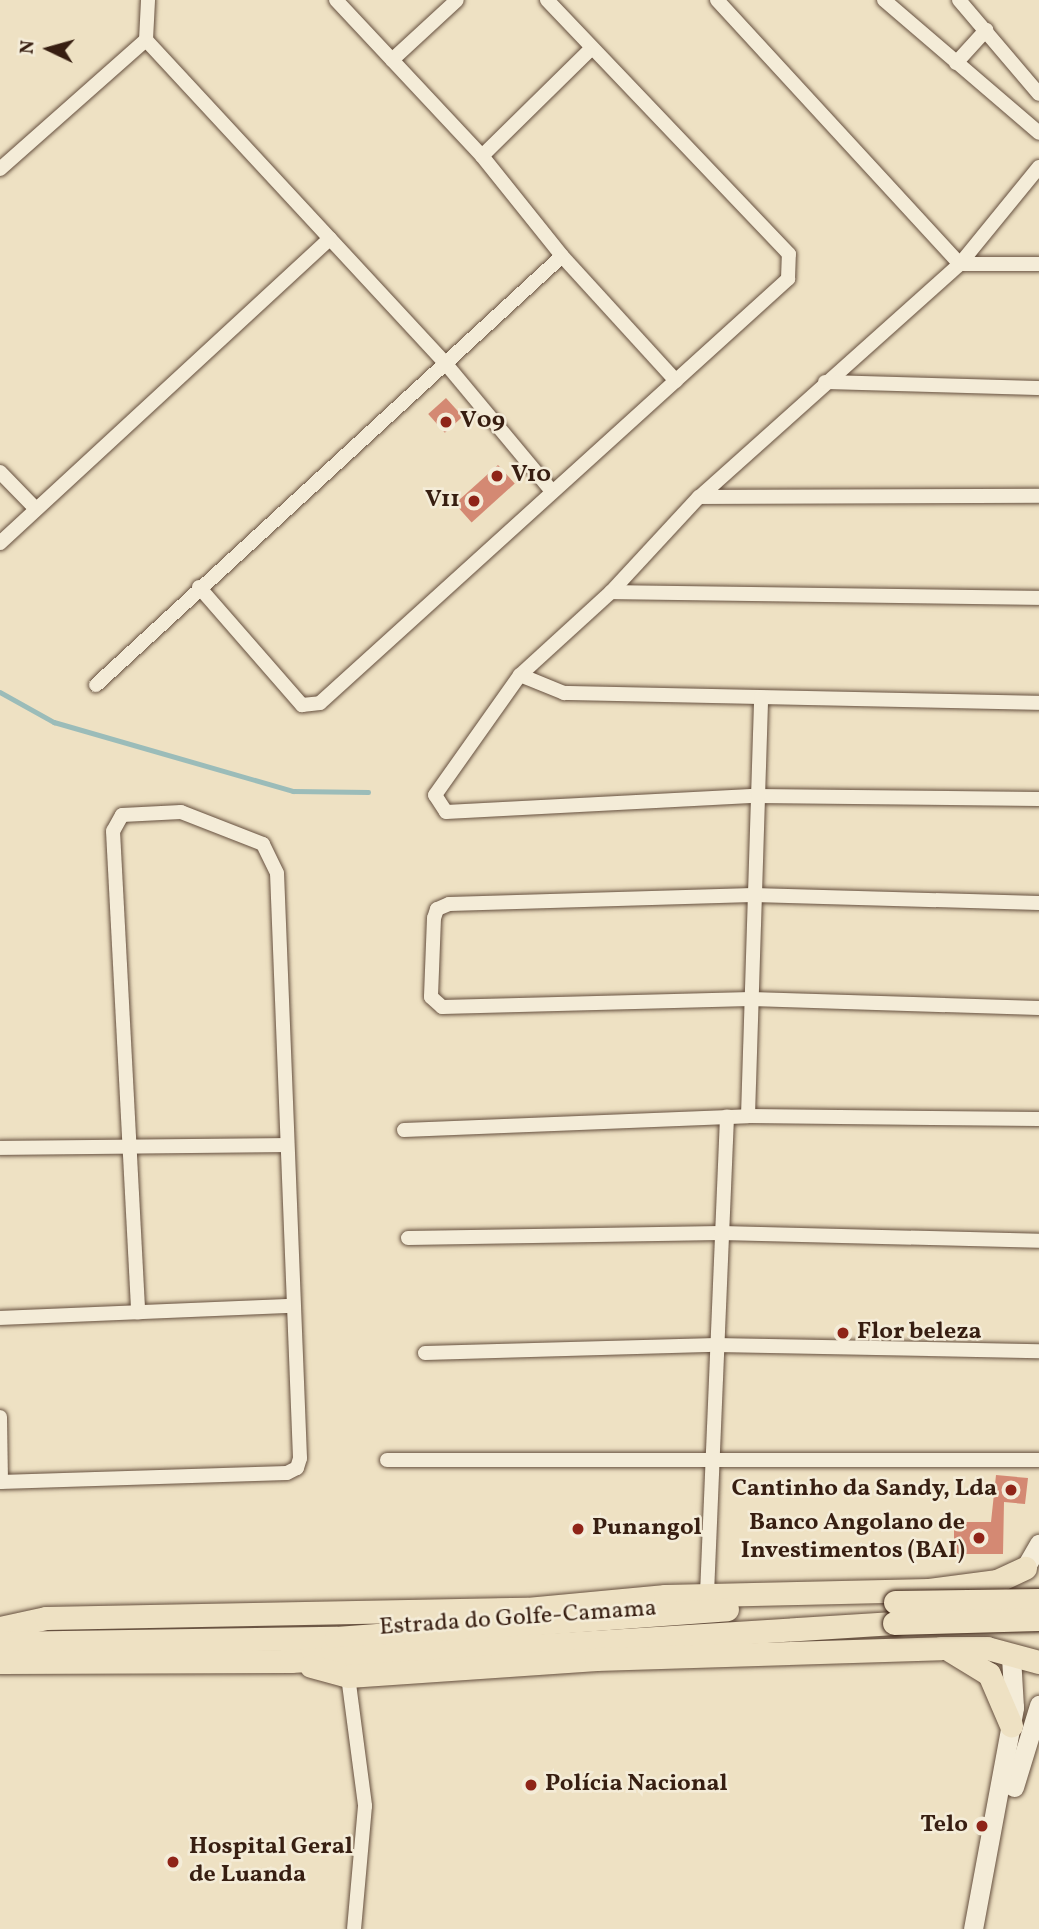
<!DOCTYPE html>
<meta charset="utf-8">
<style>
body{margin:0}
#map{position:relative;width:1039px;height:1929px;overflow:hidden;background:#eee1c3;font-family:Vollkorn,serif}
div>[style]{position:absolute}
.stream>*{height:4.5px;margin:-2.25px;padding:0 2.25px;transform-origin:2.25px;border-radius:2.25px;background:#9bbcb9}
.building>*{inset:0;background:#d48973;transform-origin:0 0}
.roads{filter:drop-shadow(0 0 2px #654f3e) drop-shadow(0 0 2px #654f3e)}
.minor>*{height:14px;margin:-7px;padding:0 7px;transform-origin:7px;border-radius:7px;background:#f4ecd8}
.secondary>*{height:19px;margin:-9.5px;padding:0 9.5px;transform-origin:9.5px;border-radius:9.5px;background:#f4ecd8}
.trunk>*{height:23px;margin:-11.5px;padding:0 11.5px;transform-origin:11.5px;border-radius:11.5px;background:#eee1c3}
.bridges{filter:drop-shadow(0 0 2px #371e11) drop-shadow(0 0 2px #371e11)}
.trunk-bridge>*{height:23px;margin:-11.5px;padding:0 11.5px;transform-origin:11.5px;border-radius:11.5px;background:#eee1c3}
.dots>*{width:19px;height:19px;translate:-50% -50%;box-sizing:border-box;border:4px solid #f4ecd8;border-radius:50%}
span{translate:-50% -50%;white-space:nowrap;text-align:center;line-height:1.15;-webkit-text-stroke:5px #f4ecd8;paint-order:stroke}
.poi-label{font-size:24px;color:#371e11;font-weight:700}
.left{translate:0 -50%;text-align:left}
.right{translate:-100% -50%;text-align:right}
.street-label{font-size:24px;color:#371e11}
.north{position:absolute;left:14px;top:14px;width:70px;height:70px;-webkit-text-stroke:5px #f4ecd8;paint-order:stroke;rotate:275deg;font-size:19px;font-weight:700;line-height:28px;text-align:center;color:#371e11}
.north::after{content:'';display:block;margin:auto;width:24px;height:32px;background:#371e11;clip-path:polygon(50% 0,100% 100%,50% 72%,0 100%)}
</style>
<div id="map">
<div class="stream">
<i style="left:0;top:692px;width:62px;rotate:29.1deg"></i>
<i style="left:54px;top:722px;width:249px;rotate:16.1deg"></i>
<i style="left:293px;top:791px;width:75px;rotate:0.8deg"></i>
</div>
<div class="building">
<i style="left:446px;top:398px;width:25px;height:24px;rotate:48deg"></i>
<i style="left:498px;top:465px;width:25px;height:58px;rotate:48deg"></i>
<i style="clip-path:polygon(996px 1475px,1028px 1478px,1025px 1504px,1004px 1502px,1003px 1554px,954px 1554px,954px 1522px,991px 1522px)"></i>
</div>
<div class="roads">
<div class="minor">
<i style="left:336px;top:0;width:214px;rotate:46.9deg"></i>
<i style="left:482px;top:156px;width:128px;rotate:51.3deg"></i>
<i style="left:562px;top:256px;width:169px;rotate:47.6deg"></i>
<i style="left:717px;top:0;width:359px;rotate:47.4deg"></i>
<i style="left:884px;top:0;width:204px;rotate:40.6deg"></i>
<i style="left:959px;top:0;width:123px;rotate:49.6deg"></i>
<i style="left:146px;top:40px;width:442px;rotate:47.2deg"></i>
<i style="left:446px;top:364px;width:165px;rotate:50.2deg"></i>
<i style="left:392px;top:60px;width:88px;rotate:-42.7deg"></i>
<i style="left:956px;top:63px;width:45px;rotate:-47.7deg"></i>
<i style="left:482px;top:156px;width:154px;rotate:-44.5deg"></i>
<i style="left:1039px;top:167px;width:125px;rotate:129.2deg"></i>
<i style="left:960px;top:264px;width:350px;rotate:138.2deg"></i>
<i style="left:699px;top:497px;width:129px;rotate:132.8deg"></i>
<i style="left:611px;top:592px;width:123px;rotate:137.6deg"></i>
<i style="left:520px;top:675px;width:147px;rotate:125.3deg"></i>
<i style="left:435px;top:795px;width:20px;rotate:57deg"></i>
<i style="left:446px;top:812px;width:310px;rotate:-3deg"></i>
<i style="left:756px;top:796px;width:283px;rotate:0.6deg"></i>
<i style="left:0;top:169px;width:195px;rotate:-41.5deg"></i>
<i style="left:146px;top:40px;width:40px;rotate:-87.1deg"></i>
<i style="left:960px;top:264px;width:79px"></i>
<i style="left:825px;top:382px;width:214px;rotate:1.6deg"></i>
<i style="left:0;top:472px;width:49px;rotate:45.8deg"></i>
<i style="left:699px;top:497px;width:340px;rotate:-0.2deg"></i>
<i style="left:0;top:543px;width:449px;rotate:-42.7deg"></i>
<i style="left:199px;top:587px;width:157px;rotate:48.9deg"></i>
<i style="left:302px;top:705px;width:18px;rotate:-6deg"></i>
<i style="left:320px;top:703px;width:632px;rotate:-42.18deg"></i>
<i style="left:788px;top:279px;width:25px;rotate:-88deg"></i>
<i style="left:789px;top:254px;width:351px;rotate:-133.6deg"></i>
<i style="left:611px;top:592px;width:428px;rotate:0.8deg"></i>
<i style="left:520px;top:675px;width:48px;rotate:22.2deg"></i>
<i style="left:564px;top:693px;width:475px;rotate:1.2deg"></i>
<i style="left:96px;top:685px;width:633px;rotate:-42.63deg"></i>
<i style="left:1039px;top:903px;width:286px;rotate:-178.4deg"></i>
<i style="left:753px;top:895px;width:304px;rotate:178.3deg"></i>
<i style="left:449px;top:904px;width:13px;rotate:157deg"></i>
<i style="left:437px;top:909px;width:9px;rotate:108deg"></i>
<i style="left:434px;top:918px;width:79px;rotate:92.2deg"></i>
<i style="left:431px;top:997px;width:15px;rotate:42deg"></i>
<i style="left:442px;top:1007px;width:309px;rotate:-1.5deg"></i>
<i style="left:751px;top:999px;width:288px;rotate:1.8deg"></i>
<i style="left:748px;top:1116px;width:419px;rotate:-88.2deg"></i>
<i style="left:404px;top:1130px;width:344px;rotate:-2.3deg"></i>
<i style="left:748px;top:1116px;width:291px;rotate:0.6deg"></i>
<i style="left:0;top:1148px;width:284px;rotate:-0.6deg"></i>
<i style="left:408px;top:1238px;width:313px;rotate:-0.9deg"></i>
<i style="left:721px;top:1233px;width:318px;rotate:1.4deg"></i>
<i style="left:0;top:1318px;width:292px;rotate:-2.4deg"></i>
<i style="left:425px;top:1353px;width:291px;rotate:-1.6deg"></i>
<i style="left:716px;top:1345px;width:323px;rotate:1.1deg"></i>
<i style="left:0;top:1417px;width:65px;rotate:89.1deg"></i>
<i style="left:387px;top:1460px;width:652px"></i>
<i style="left:0;top:1482px;width:287px;rotate:-1.8deg"></i>
<i style="left:287px;top:1473px;width:11px;rotate:-27deg"></i>
<i style="left:297px;top:1468px;width:10px;rotate:-73deg"></i>
<i style="left:300px;top:1458px;width:585px;rotate:-92.25deg"></i>
<i style="left:277px;top:873px;width:32px;rotate:-116deg"></i>
<i style="left:263px;top:844px;width:88px;rotate:-158.7deg"></i>
<i style="left:181px;top:812px;width:59px;rotate:177.1deg"></i>
<i style="left:122px;top:815px;width:18px;rotate:119deg"></i>
<i style="left:113px;top:831px;width:482px;rotate:87deg"></i>
<i style="left:707px;top:1594px;width:478px;rotate:-87.6deg"></i>
<i style="left:348px;top:1676px;width:131px;rotate:82.5deg"></i>
<i style="left:365px;top:1806px;width:123px;rotate:95.1deg"></i>
</div>
<div class="secondary">
<i style="left:1025px;top:1568px;width:28px;rotate:-60deg"></i>
<i style="left:1014px;top:1787px;width:86px;rotate:-73deg"></i>
<i style="left:973px;top:1929px;width:226px;rotate:-79.5deg"></i>
<i style="left:1014px;top:1707px;width:51px;rotate:-93.4deg"></i>
</div>
<div class="trunk">
<i style="left:0;top:1628px;width:47px;rotate:-12.3deg"></i>
<i style="left:46px;top:1618px;width:481px;rotate:-1.1deg"></i>
<i style="left:527px;top:1609px;width:139px;rotate:-5.4deg"></i>
<i style="left:665px;top:1596px;width:264px;rotate:-1.3deg"></i>
<i style="left:929px;top:1590px;width:69px;rotate:-7.5deg"></i>
<i style="left:997px;top:1581px;width:31px;rotate:-25deg"></i>
<i style="left:0;top:1643px;width:336px;rotate:-0.9deg"></i>
<i style="left:336px;top:1638px;width:392px;rotate:-4.2deg"></i>
<i style="left:951px;top:1651px;width:44px;rotate:31.2deg"></i>
<i style="left:989px;top:1674px;width:56px;rotate:66.7deg"></i>
<i style="left:0;top:1662px;width:291px;rotate:-0.2deg"></i>
<i style="left:291px;top:1661px;width:604px;rotate:-3.61deg"></i>
<i style="left:311px;top:1666px;width:38px;rotate:15deg"></i>
<i style="left:348px;top:1676px;width:249px;rotate:-3.9deg"></i>
<i style="left:596px;top:1659px;width:345px;rotate:-1.8deg"></i>
<i style="left:941px;top:1648px;width:46px"></i>
<i style="left:987px;top:1648px;width:54px;rotate:15.1deg"></i>
</div>
</div>
<div class="bridges">
<div class="trunk-bridge">
<i style="left:895px;top:1602px;width:144px;rotate:-0.8deg"></i>
<i style="left:894px;top:1623px;width:145px;rotate:-1.6deg"></i>
</div>
</div>
<div class="dots">
<i style="left:446px;top:422px;background:#8f2418"></i>
<i style="left:497px;top:476px;background:#8f2418"></i>
<i style="left:474px;top:501px;background:#8f2418"></i>
<i style="left:843px;top:1333px;background:#8f2418"></i>
<i style="left:1011px;top:1490px;background:#8f2418"></i>
<i style="left:578px;top:1529px;background:#8f2418"></i>
<i style="left:979px;top:1538px;background:#8f2418"></i>
<i style="left:531px;top:1785px;background:#8f2418"></i>
<i style="left:982px;top:1826px;background:#8f2418"></i>
<i style="left:173px;top:1862px;background:#8f2418"></i>
</div>
<div class="poi-label">
<span class="left" style="left:460px;top:422px">V09</span>
<span class="left" style="left:511px;top:476px">V10</span>
<span class="right" style="left:460px;top:501px">V11</span>
<span class="left" style="left:857px;top:1333px">Flor beleza</span>
<span class="right" style="left:997px;top:1490px">Cantinho da Sandy, Lda</span>
<span class="right" style="left:965px;top:1538px">Banco Angolano de<br>Investimentos (BAI)</span>
<span class="left" style="left:592px;top:1529px">Punangol</span>
<span class="left" style="left:545px;top:1785px">Polícia Nacional</span>
<span class="right" style="left:968px;top:1826px">Telo</span>
<span class="left" style="left:189px;top:1862px">Hospital Geral<br>de Luanda</span>
</div>
<div class="street-label">
<span style="left:518px;top:1619px;rotate:-4deg">Estrada do Golfe-Camama</span>
</div>
<div class="north">N</div>
</div>
